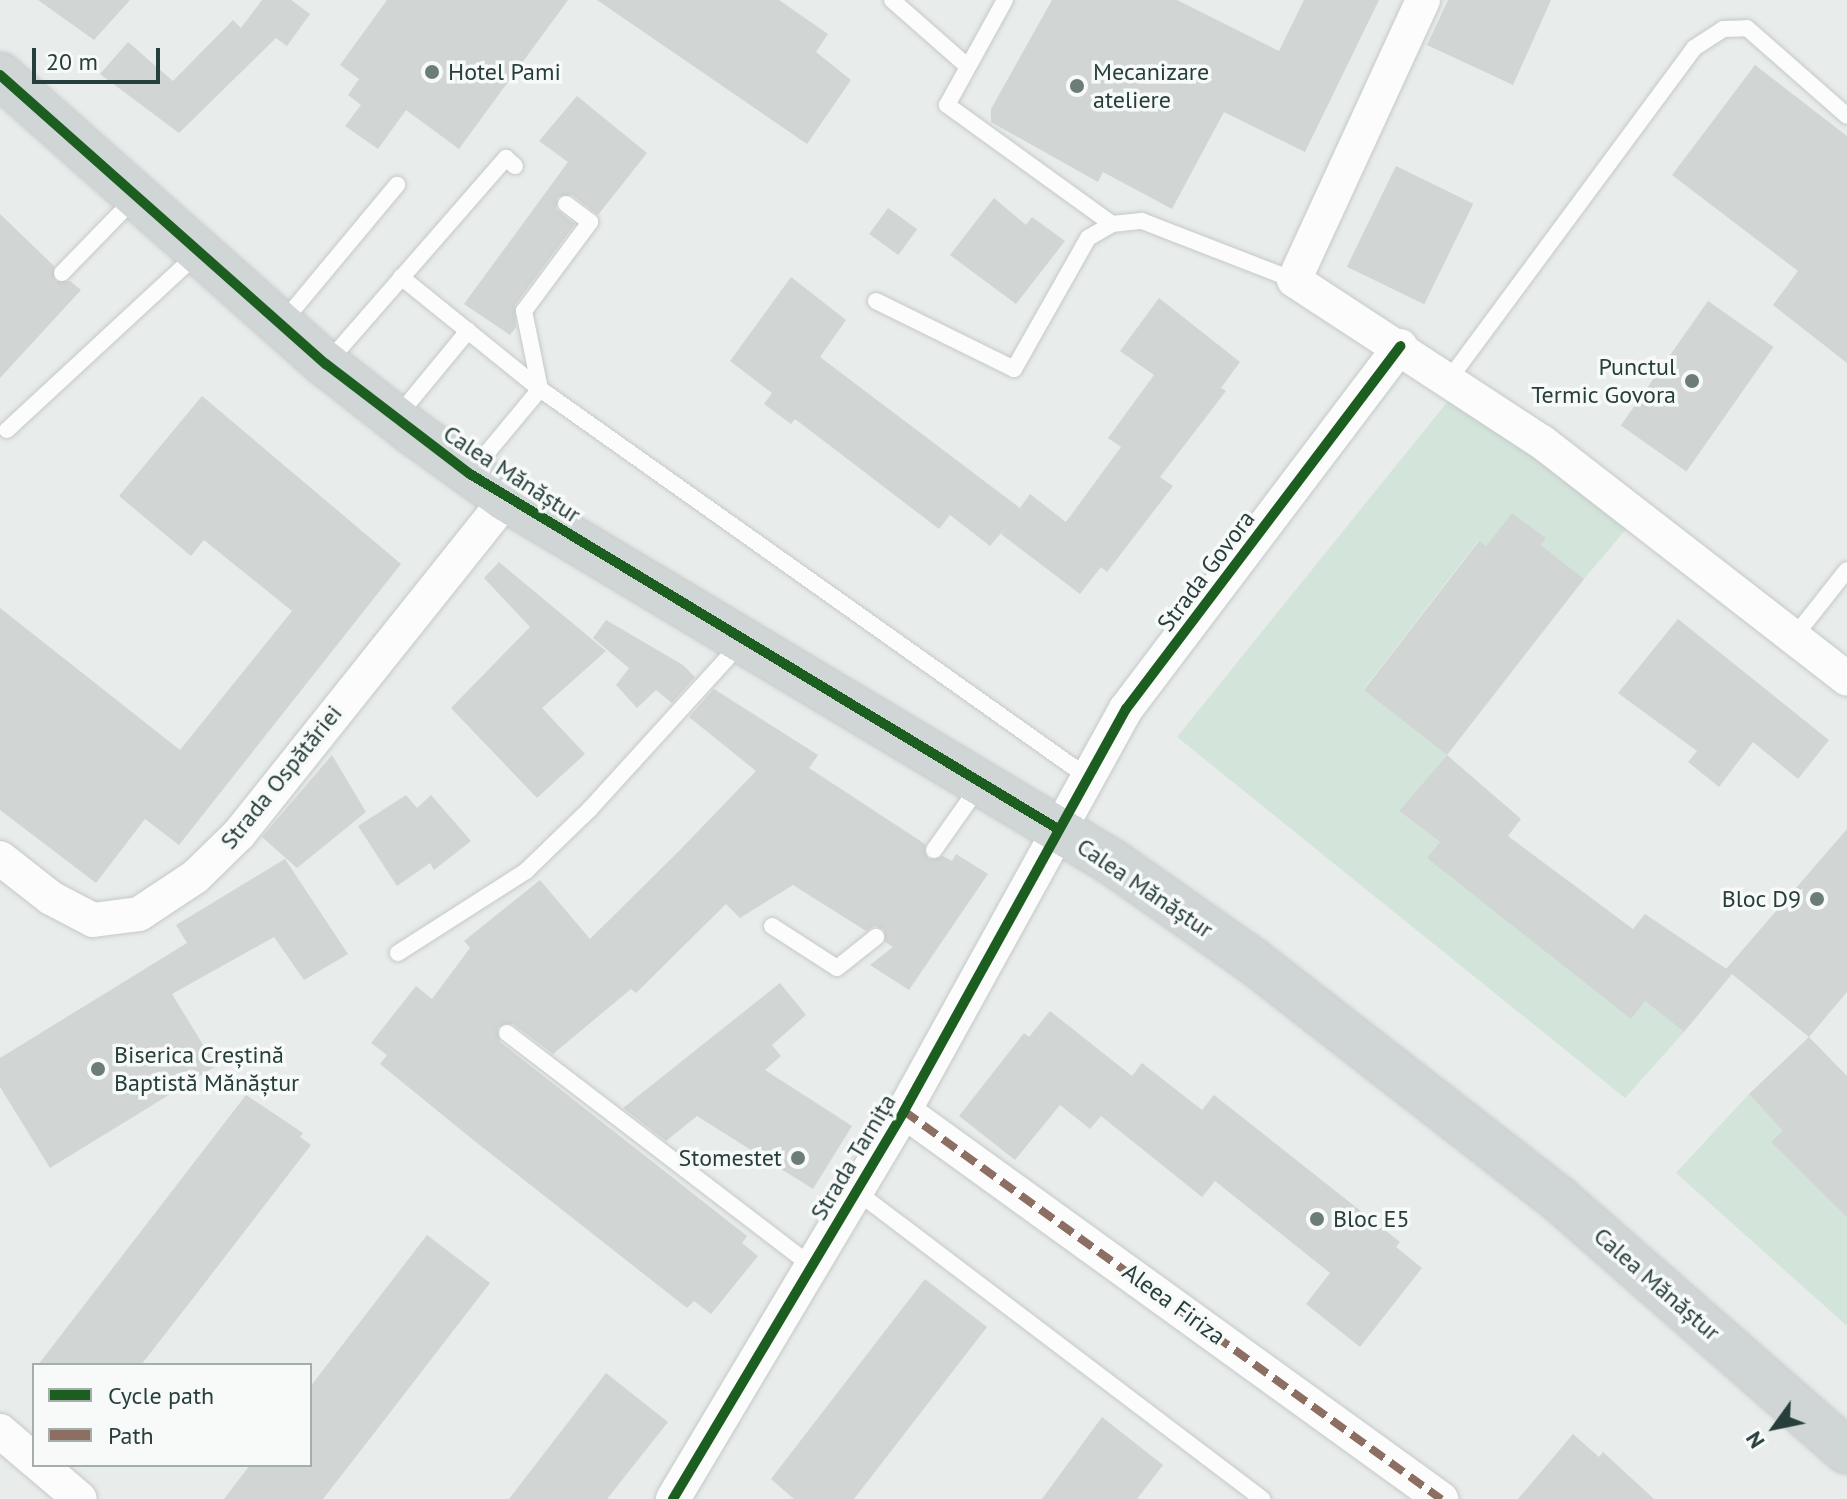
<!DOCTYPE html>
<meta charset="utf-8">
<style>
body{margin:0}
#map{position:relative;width:1847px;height:1499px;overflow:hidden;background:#e8eceb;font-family:"PT Sans",sans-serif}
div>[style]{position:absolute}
.green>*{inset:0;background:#d3e4da}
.building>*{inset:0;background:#d1d5d4;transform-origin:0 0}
.roads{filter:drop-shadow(0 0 2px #c5c9c8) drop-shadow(0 0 2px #c5c9c8)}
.service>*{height:16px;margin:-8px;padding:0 8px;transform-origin:8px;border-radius:8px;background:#fcfcfc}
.minor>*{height:34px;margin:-17px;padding:0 17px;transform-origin:17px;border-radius:17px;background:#fcfcfc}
.primary>*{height:44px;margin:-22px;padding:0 22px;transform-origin:22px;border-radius:22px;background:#d0d6d6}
.quiet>*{height:8px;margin-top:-4px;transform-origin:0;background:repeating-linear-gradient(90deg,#8d6e63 0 16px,transparent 0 24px)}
.cycleway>*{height:10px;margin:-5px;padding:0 5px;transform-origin:5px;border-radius:5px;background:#1b5e20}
.dots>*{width:22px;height:22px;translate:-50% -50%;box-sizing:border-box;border:4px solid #f7faf9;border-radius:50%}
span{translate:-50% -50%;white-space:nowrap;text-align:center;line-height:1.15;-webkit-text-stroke:7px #f7faf9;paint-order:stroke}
.poi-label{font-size:24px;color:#273f3c}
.left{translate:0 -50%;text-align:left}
.right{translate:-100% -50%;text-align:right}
.street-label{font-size:24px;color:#273f3c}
.legend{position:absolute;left:32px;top:1363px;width:280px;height:104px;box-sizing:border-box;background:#f7faf9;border:2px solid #a4afad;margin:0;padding:10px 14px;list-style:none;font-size:24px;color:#273f3c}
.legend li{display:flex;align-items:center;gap:16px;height:40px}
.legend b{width:40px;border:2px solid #a4afad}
.north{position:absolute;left:1735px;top:1387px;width:80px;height:80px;-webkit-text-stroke:6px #f7faf9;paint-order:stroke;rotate:237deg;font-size:22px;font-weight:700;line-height:32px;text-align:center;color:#273f3c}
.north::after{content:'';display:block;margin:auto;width:28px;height:36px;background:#273f3c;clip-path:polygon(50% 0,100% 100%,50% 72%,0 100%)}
.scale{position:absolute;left:32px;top:48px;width:128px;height:36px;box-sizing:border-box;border:4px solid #273f3c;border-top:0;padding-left:10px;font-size:24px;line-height:28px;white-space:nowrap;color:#273f3c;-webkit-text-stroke:6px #f7faf9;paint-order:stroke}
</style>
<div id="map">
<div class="green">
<i style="clip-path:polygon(1461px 385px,1638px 515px,1584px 579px,1541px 545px,1546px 538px,1512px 513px,1486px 546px,1478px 541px,1364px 689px,1447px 755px,1399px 811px,1440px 842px,1428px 858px,1631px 1018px,1645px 1001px,1684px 1032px,1625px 1098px,1177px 737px)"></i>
<i style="clip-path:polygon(1749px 1094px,1783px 1131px,1847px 1217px,1847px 1326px,1676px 1173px)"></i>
</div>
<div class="building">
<i style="clip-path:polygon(38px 0,130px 0,94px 40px)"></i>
<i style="clip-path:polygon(262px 0,291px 0,310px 14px,287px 46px,276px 38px,179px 133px,100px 74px,128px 42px,173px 81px,233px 20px,241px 28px)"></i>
<i style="clip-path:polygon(387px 0,568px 0,459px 149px,406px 110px,378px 149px,345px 126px,361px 105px,348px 95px,359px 79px,340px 65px)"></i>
<i style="clip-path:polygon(597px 0,779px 0,828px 34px,816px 52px,851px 80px,807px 144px)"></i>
<i style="clip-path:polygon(1052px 0,1177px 0,1279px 51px,1304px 0,1379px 0,1305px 152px,1224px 112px,1172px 209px,1103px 172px,1098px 182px,991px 122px,991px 109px)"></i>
<i style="clip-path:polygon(1448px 0,1551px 0,1513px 85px,1427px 45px)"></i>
<i style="clip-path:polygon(1755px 65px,1847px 136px,1847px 363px,1773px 305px,1798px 271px,1672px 175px)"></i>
<i style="clip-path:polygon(577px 96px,647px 153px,598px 215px,572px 195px,558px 197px,556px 209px,575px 224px,515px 305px,516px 327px,510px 335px,464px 304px,568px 162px,539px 141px)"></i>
<i style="left:1396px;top:166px;width:86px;height:112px;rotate:26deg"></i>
<i style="clip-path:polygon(994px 198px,1026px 225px,1032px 217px,1065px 241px,1016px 304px,950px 255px)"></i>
<i style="left:888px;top:208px;width:36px;height:32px;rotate:36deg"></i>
<i style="clip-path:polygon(0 214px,54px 266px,55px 281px,70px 281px,81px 290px,0 378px)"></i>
<i style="clip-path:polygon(791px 277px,846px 320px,820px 357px,1020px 508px,1030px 494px,1066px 522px,1121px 447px,1108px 438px,1154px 375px,1120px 351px,1159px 298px,1240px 362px,1221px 388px,1226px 391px,1160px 477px,1173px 486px,1107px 572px,1101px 567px,1080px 594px,1001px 534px,1008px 525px,990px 546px,950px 515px,939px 529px,795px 419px,791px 424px,764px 404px,772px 393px,730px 361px)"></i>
<i style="left:1708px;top:301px;width:80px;height:152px;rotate:35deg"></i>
<i style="clip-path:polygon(202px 396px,401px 564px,179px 845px,145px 819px,96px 883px,0 810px,0 608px,180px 750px,292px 611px,204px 540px,191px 556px,119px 496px)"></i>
<i style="clip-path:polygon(1512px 513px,1546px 538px,1541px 545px,1584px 579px,1447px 755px,1364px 690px,1479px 541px,1486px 546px)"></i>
<i style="clip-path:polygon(499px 562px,606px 651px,542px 708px,585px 754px,537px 798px,451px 708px,530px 627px,484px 578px)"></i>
<i style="clip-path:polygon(1678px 619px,1829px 740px,1798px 779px,1753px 742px,1719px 787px,1688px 762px,1697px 751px,1618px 693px)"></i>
<i style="clip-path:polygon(606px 620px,683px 665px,695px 677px,672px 703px,656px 690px,637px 708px,616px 685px,629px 668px,593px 638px)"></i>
<i style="clip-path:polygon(714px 689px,818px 755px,809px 768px,925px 844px,928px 859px,943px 856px,952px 861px,956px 854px,988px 874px,909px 990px,870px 965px,893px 947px,885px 942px,884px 930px,875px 926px,866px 931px,793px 885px,740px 918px,726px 904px,636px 993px,631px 989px,553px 1054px,513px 1024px,498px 1027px,500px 1042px,747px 1236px,742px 1243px,758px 1256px,711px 1314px,694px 1301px,687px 1308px,472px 1139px,380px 1064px,387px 1055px,371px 1043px,416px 986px,432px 999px,470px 948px,464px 941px,540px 880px,590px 939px,679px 851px,756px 771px,689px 717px)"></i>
<i style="clip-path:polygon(332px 755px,366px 812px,297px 868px,262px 837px)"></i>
<i style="clip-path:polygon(1447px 755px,1521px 819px,1508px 836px,1633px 929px,1645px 914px,1731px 972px,1726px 969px,1847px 829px,1847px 992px,1809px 1037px,1732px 974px,1684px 1032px,1645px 1001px,1631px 1019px,1427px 858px,1440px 842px,1399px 811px)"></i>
<i style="clip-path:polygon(406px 795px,417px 808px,431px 795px,471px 841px,434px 870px,430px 863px,397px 886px,358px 826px)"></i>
<i style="clip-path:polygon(285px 859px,348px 954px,304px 980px,274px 937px,172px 994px,216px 1066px,50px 1168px,0 1087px,0 1058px,187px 943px,176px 925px)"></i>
<i style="clip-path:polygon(780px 983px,806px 1015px,772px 1045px,781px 1056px,765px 1070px,852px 1126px,813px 1189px,697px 1116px,666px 1141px,623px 1108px)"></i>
<i style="clip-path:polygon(1050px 1011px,1132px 1076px,1142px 1063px,1202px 1110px,1214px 1095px,1400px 1242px,1396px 1247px,1422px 1268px,1360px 1347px,1306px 1304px,1330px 1273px,1215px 1181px,1202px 1197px,1101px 1116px,1090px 1129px,1060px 1105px,1015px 1160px,959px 1116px,1024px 1033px,1029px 1037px)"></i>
<i style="clip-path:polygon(1809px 1037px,1847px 1076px,1847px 1217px,1771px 1142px,1783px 1131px,1749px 1094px)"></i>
<i style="clip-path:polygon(246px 1095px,303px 1133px,300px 1137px,311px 1145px,194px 1297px,141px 1365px,38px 1365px)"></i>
<i style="clip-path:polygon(427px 1235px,490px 1283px,382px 1423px,323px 1499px,224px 1499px,250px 1465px,310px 1465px,310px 1387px)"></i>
<i style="clip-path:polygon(925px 1279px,987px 1327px,854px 1499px,794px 1499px,771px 1479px)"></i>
<i style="clip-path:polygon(606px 1373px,668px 1422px,607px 1499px,509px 1499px)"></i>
<i style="clip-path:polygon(1102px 1417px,1163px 1465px,1137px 1499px,1042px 1499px)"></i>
<i style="clip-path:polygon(1573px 1434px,1599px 1457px,1603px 1452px,1654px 1499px,1518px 1499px)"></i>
</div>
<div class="roads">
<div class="service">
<i style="left:892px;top:0;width:100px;rotate:41.3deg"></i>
<i style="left:1005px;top:0;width:120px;rotate:118.9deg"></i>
<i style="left:947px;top:105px;width:203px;rotate:35.8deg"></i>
<i style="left:62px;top:273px;width:105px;rotate:-45.8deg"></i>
<i style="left:401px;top:277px;width:179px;rotate:38.9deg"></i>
<i style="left:540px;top:389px;width:669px;rotate:35.33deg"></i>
<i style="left:876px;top:301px;width:154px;rotate:26.2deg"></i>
<i style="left:1014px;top:369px;width:150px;rotate:-60.5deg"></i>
<i style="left:1088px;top:238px;width:28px;rotate:-30deg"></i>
<i style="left:1112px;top:224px;width:30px;rotate:-6deg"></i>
<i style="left:1142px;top:221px;width:163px;rotate:21.2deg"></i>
<i style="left:282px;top:323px;width:180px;rotate:-50.2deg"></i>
<i style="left:328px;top:362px;width:271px;rotate:-48.9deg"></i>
<i style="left:506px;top:158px;width:12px;rotate:42deg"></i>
<i style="left:1450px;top:378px;width:410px;rotate:-53.5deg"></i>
<i style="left:1694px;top:48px;width:35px;rotate:-33deg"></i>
<i style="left:1723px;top:29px;width:24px;rotate:-2deg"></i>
<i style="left:1747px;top:28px;width:133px;rotate:41.3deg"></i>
<i style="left:540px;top:389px;width:80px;rotate:-101.6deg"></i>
<i style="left:524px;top:311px;width:111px;rotate:-53.4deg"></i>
<i style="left:590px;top:222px;width:30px;rotate:-143deg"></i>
<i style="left:397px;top:417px;width:112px;rotate:-50.5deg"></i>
<i style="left:7px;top:430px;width:259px;rotate:-42.8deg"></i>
<i style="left:472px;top:471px;width:107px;rotate:-50.3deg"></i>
<i style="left:1794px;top:637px;width:85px;rotate:-51.7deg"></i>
<i style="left:934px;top:850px;width:80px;rotate:-54.7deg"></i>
<i style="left:772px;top:926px;width:77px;rotate:32.9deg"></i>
<i style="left:837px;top:968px;width:50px;rotate:-38.5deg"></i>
<i style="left:398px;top:953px;width:152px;rotate:-32.6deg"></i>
<i style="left:526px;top:871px;width:89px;rotate:-44.1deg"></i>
<i style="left:590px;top:809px;width:226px;rotate:-47.7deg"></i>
<i style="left:507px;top:1033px;width:384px;rotate:37.4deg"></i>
<i style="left:856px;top:1191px;width:510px;rotate:37.18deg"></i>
</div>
<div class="minor">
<i style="left:1423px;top:0;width:308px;rotate:114.7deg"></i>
<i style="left:1294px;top:280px;width:296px;rotate:33.2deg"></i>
<i style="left:1542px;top:442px;width:386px;rotate:37.8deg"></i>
<i style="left:0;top:858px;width:65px;rotate:38.1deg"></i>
<i style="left:51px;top:898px;width:47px;rotate:27.6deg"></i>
<i style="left:93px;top:920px;width:46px;rotate:-7.4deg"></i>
<i style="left:139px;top:914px;width:67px;rotate:-33.5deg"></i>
<i style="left:195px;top:877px;width:62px;rotate:-44.3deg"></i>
<i style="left:239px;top:834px;width:428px;rotate:-51.4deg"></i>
<i style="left:904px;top:1111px;width:663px;rotate:35.85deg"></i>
<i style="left:0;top:1431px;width:45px;rotate:40.5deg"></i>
<i style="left:40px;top:1465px;width:52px;rotate:40.4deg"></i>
<i style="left:673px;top:1499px;width:452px;rotate:-59.2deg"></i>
<i style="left:904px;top:1111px;width:459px;rotate:-61.1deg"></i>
<i style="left:1126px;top:709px;width:455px;rotate:-52.9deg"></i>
</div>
<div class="primary">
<i style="left:0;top:75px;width:436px;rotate:41.6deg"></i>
<i style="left:326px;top:364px;width:112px;rotate:38.1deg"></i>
<i style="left:414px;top:433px;width:113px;rotate:35.7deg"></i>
<i style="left:506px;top:499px;width:706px;rotate:30.92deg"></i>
<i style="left:1112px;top:862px;width:172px;rotate:35.1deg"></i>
<i style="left:1253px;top:961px;width:389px;rotate:37.9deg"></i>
<i style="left:1560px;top:1200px;width:381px;rotate:41.2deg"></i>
</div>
</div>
<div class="quiet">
<i style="left:904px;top:1111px;width:663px;rotate:35.85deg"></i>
</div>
<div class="cycleway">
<i style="left:0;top:75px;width:436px;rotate:41.6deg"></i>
<i style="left:326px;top:364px;width:181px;rotate:37.4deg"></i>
<i style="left:470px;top:474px;width:687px;rotate:31.12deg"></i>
<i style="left:673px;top:1499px;width:452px;rotate:-59.2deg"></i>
<i style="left:904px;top:1111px;width:459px;rotate:-61.1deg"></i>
<i style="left:1126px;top:709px;width:455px;rotate:-52.9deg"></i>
</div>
<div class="dots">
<i style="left:432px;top:72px;background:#6b7c79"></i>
<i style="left:1077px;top:86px;background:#6b7c79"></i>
<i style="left:1692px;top:381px;background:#6b7c79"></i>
<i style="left:1817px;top:899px;background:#6b7c79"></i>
<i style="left:98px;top:1069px;background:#6b7c79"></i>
<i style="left:798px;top:1158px;background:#6b7c79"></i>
<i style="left:1317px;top:1219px;background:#6b7c79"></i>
</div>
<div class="poi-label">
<span class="left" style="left:448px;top:72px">Hotel Pami</span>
<span class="left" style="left:1093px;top:86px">Mecanizare<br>ateliere</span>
<span class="right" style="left:1676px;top:381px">Punctul<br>Termic Govora</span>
<span class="right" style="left:1801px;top:899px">Bloc D9</span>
<span class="left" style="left:114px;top:1069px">Biserica Creștină<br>Baptistă Mănăștur</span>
<span class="right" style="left:782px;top:1158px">Stomestet</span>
<span class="left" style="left:1333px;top:1219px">Bloc E5</span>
</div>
<div class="street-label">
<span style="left:512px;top:474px;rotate:33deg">Calea Mănăștur</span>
<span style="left:1206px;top:571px;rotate:-53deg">Strada Govora</span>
<span style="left:281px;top:777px;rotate:-51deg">Strada Ospătăriei</span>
<span style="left:1145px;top:888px;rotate:34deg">Calea Mănăștur</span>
<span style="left:853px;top:1157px;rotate:-59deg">Strada Tarnița</span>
<span style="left:1657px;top:1284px;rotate:41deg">Calea Mănăștur</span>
<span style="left:1174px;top:1304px;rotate:36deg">Aleea Firiza</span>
</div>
<ul class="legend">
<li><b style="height:10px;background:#1b5e20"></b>Cycle path</li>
<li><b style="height:10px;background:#8d6e63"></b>Path</li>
</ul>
<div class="north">N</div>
<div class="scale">20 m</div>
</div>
